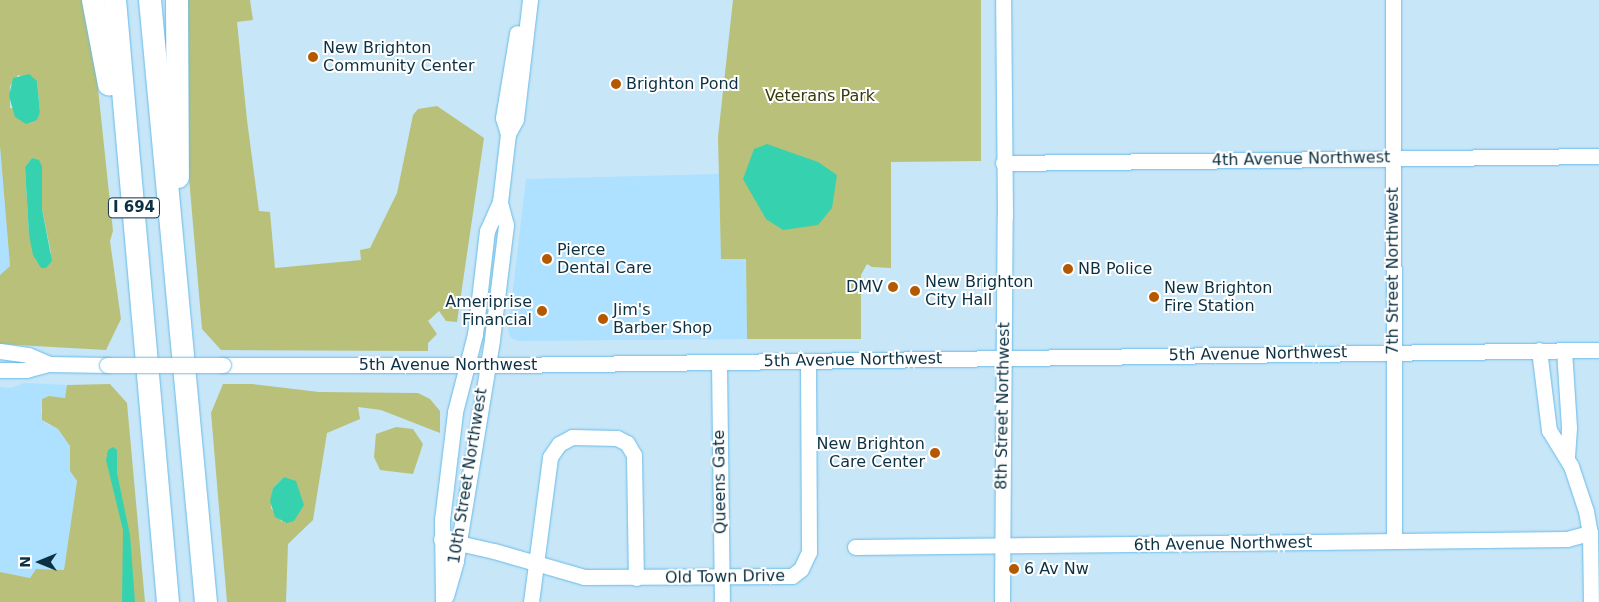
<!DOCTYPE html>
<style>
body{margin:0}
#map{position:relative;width:1599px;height:602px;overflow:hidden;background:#c7e6f8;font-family:"DejaVu Sans",sans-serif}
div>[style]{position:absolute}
.built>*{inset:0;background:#ade1ff}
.green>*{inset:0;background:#b9c079}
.water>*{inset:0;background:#36d2af}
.roads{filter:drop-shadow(0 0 1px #68bbe7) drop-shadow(0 0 1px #68bbe7)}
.minor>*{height:15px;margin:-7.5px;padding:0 7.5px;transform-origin:7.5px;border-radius:7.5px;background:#fff}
.highway>*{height:22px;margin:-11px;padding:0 11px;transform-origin:11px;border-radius:11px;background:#fff}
.bridges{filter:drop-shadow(0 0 1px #68bbe7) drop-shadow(0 0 1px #68bbe7)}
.minor-bridge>*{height:15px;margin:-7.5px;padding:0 7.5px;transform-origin:7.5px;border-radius:7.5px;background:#fff}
.dots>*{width:14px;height:14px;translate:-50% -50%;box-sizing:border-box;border:2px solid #fff;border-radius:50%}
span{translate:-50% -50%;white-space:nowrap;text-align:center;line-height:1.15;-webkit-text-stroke:4px #fff;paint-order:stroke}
.shield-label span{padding:1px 4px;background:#fff;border:1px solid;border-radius:4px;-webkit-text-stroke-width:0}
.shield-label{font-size:15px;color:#0c3143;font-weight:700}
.poi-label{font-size:16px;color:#0c3143}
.left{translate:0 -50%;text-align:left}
.right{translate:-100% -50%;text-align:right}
.park-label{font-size:16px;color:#373a0b}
.street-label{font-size:16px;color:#0c3143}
.north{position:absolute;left:15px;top:537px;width:50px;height:50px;-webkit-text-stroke:4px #fff;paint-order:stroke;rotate:270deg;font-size:14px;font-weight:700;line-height:20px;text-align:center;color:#0c3143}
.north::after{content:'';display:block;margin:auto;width:18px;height:22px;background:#0c3143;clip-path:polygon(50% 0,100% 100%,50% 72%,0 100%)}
</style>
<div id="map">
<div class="built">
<i style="clip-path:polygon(0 146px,10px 266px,0 275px)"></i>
<i style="clip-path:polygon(719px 174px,721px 258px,746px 259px,747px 339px,519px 341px,511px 338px,508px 331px,526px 179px)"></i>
<i style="clip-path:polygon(24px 383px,67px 385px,66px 398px,49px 396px,42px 399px,41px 412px,45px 423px,58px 429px,70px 446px,70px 471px,77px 481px,64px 570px,36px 569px,30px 578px,0 572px,0 387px,11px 388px)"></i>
</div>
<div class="green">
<i style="clip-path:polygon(evenodd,0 0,86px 0,95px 60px,113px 231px,110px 241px,121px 319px,106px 350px,0 344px,0 275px,10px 266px,0 146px,0 0,18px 75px,37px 81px,40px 112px,10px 108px,10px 86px,18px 75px,0 0,32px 158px,42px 166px,42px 209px,51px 253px,37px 262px,29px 235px,25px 167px,32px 158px)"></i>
<i style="clip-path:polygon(187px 0,250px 0,253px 20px,237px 22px,247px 120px,259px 211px,270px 212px,275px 268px,361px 260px,360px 250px,370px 248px,397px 193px,413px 115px,418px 109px,437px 106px,484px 138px,457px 322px,446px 321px,439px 311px,428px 321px,437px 334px,428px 343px,428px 351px,221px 350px,202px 329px,188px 166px)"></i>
<i style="clip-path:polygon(733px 0,981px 0,981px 161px,891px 162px,891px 268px,872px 267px,867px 264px,861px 275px,861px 339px,747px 339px,746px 259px,721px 259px,718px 137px)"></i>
<i style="clip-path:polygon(110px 384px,127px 403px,145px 602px,0 602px,0 572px,30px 578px,36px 569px,64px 570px,77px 481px,70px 471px,70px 446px,58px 429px,42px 420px,42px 399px,49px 396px,65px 398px,67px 385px)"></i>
<i style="clip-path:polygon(evenodd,223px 384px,252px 384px,319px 392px,418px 393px,430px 399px,440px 411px,440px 433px,381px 410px,358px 407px,360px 419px,327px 433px,313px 520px,288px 544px,286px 602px,227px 602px,211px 413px,223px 384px,284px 477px,282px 522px,271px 508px,273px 488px,284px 477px)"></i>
<i style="clip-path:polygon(396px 427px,413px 429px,423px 444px,413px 474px,380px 470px,374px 457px,376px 434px)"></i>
</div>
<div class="water">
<i style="clip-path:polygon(29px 74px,37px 81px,40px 112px,37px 120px,26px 124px,15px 117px,9px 96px,13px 78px)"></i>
<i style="clip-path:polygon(767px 144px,818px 162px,837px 175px,832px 208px,818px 225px,783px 230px,766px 219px,743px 179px,754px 149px)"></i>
<i style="clip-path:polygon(32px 158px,39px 160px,42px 166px,42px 209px,52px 261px,46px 268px,41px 268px,33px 255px,29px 235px,25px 167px)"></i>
<i style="clip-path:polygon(113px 447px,117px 450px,117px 473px,130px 535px,135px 602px,122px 602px,123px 530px,106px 460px,108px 450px)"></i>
<i style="clip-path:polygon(284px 477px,296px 481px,304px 505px,294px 521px,287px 523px,275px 517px,270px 501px,273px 488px)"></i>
</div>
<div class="roads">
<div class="minor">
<i style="left:1393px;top:0;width:541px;rotate:89.89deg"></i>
<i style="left:508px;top:134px;width:17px;rotate:-107deg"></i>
<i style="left:503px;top:118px;width:86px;rotate:-80.6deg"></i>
<i style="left:1003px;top:163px;width:596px;rotate:-0.67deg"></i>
<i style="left:1539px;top:350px;width:81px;rotate:82.9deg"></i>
<i style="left:1549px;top:430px;width:42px;rotate:58.6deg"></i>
<i style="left:1571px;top:466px;width:47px;rotate:71.6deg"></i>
<i style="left:1586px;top:511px;width:22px;rotate:80deg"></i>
<i style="left:1590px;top:533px;width:69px;rotate:89.2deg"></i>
<i style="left:1564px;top:350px;width:78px;rotate:86.3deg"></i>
<i style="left:1569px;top:428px;width:29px;rotate:94deg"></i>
<i style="left:0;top:351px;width:28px;rotate:8deg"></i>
<i style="left:28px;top:355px;width:23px;rotate:23deg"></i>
<i style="left:719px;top:362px;width:240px;rotate:89.3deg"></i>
<i style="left:223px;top:365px;width:283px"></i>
<i style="left:506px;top:365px;width:1093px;rotate:-0.79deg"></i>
<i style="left:0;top:370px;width:26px"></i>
<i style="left:26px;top:370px;width:24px;rotate:-15deg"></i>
<i style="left:49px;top:364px;width:58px;rotate:1deg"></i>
<i style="left:441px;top:539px;width:54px;rotate:12.8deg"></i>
<i style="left:494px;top:551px;width:94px;rotate:16.1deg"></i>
<i style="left:584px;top:577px;width:208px;rotate:-0.3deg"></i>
<i style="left:792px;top:576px;width:11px;rotate:-38deg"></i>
<i style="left:801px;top:569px;width:19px;rotate:-65deg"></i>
<i style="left:809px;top:552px;width:191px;rotate:-90.3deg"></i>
<i style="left:855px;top:547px;width:712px;rotate:-0.64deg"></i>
<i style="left:1567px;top:539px;width:24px;rotate:-15deg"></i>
<i style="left:446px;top:596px;width:37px;rotate:-74deg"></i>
<i style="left:456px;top:560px;width:224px;rotate:-80.7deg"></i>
<i style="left:492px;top:339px;width:115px;rotate:-83deg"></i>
<i style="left:506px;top:225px;width:24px;rotate:-105deg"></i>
<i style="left:443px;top:602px;width:82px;rotate:-90.7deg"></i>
<i style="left:442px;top:520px;width:109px;rotate:-83.1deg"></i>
<i style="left:455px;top:412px;width:81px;rotate:-75.6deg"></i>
<i style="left:475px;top:334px;width:104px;rotate:-83.4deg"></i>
<i style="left:487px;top:231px;width:32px;rotate:-66deg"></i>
<i style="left:500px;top:202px;width:68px;rotate:-83.3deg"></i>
<i style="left:508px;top:134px;width:17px;rotate:-62deg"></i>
<i style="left:516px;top:119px;width:120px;rotate:-83.3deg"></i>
<i style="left:531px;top:602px;width:146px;rotate:-82.5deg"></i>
<i style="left:550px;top:457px;width:16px;rotate:-55deg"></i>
<i style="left:559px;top:444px;width:15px;rotate:-28deg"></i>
<i style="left:572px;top:437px;width:45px;rotate:1.3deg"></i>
<i style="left:617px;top:438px;width:11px;rotate:27deg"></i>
<i style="left:627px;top:443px;width:14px;rotate:60deg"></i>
<i style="left:634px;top:455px;width:123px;rotate:89.1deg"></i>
<i style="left:1002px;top:602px;width:386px;rotate:-89.6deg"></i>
<i style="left:1005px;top:216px;width:216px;rotate:-90.5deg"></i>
</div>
<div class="highway">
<i style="left:93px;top:0;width:86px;rotate:79.3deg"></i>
<i style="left:115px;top:0;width:604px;rotate:84.97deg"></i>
<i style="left:150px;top:0;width:605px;rotate:84.69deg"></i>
<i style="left:177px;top:0;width:177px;rotate:89.7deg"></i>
</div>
</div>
<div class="bridges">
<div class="minor-bridge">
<i style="left:107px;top:365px;width:116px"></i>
</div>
</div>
<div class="dots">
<i style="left:313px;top:57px;background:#b55900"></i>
<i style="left:616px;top:84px;background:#b55900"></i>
<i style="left:547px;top:259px;background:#b55900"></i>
<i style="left:1068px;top:269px;background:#b55900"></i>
<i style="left:893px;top:287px;background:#b55900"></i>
<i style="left:915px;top:291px;background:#b55900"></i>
<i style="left:1154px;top:297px;background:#b55900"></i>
<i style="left:542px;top:311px;background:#b55900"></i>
<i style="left:603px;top:319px;background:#b55900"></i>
<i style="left:935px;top:453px;background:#b55900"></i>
<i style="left:1014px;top:569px;background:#b55900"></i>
</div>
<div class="shield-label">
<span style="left:134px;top:208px">I 694</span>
</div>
<div class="poi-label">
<span class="left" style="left:323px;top:57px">New Brighton<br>Community Center</span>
<span class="left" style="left:626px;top:84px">Brighton Pond</span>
<span class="left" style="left:557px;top:259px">Pierce<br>Dental Care</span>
<span class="left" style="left:1078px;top:269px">NB Police</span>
<span class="left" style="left:925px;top:291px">New Brighton<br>City Hall</span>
<span class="right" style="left:883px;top:287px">DMV</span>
<span class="left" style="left:1164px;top:297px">New Brighton<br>Fire Station</span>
<span class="right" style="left:532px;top:311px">Ameriprise<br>Financial</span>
<span class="left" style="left:613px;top:319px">Jim's<br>Barber Shop</span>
<span class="right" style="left:925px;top:453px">New Brighton<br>Care Center</span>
<span class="left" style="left:1024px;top:569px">6 Av Nw</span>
</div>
<div class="park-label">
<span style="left:820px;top:96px">Veterans Park</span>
</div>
<div class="street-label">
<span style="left:1301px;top:159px;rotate:-1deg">4th Avenue Northwest</span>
<span style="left:1393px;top:271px;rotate:-90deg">7th Street Northwest</span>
<span style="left:1258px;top:354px;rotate:-1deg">5th Avenue Northwest</span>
<span style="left:853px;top:360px;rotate:-1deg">5th Avenue Northwest</span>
<span style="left:448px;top:365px">5th Avenue Northwest</span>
<span style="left:1003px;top:406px;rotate:-89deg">8th Street Northwest</span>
<span style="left:468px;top:476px;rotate:-81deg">10th Street Northwest</span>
<span style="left:720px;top:482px;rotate:-91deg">Queens Gate</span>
<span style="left:1223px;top:544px;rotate:-1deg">6th Avenue Northwest</span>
<span style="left:725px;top:577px;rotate:-1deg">Old Town Drive</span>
</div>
<div class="north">N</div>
</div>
